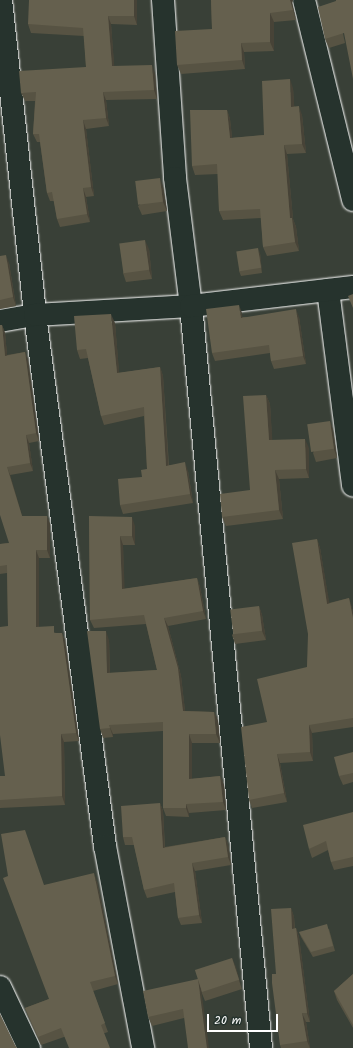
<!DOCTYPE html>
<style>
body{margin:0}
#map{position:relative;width:353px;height:1048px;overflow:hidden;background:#394037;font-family:Kalam,sans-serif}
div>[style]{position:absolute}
.roads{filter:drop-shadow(0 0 1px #fff) drop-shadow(0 0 1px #fff)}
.minor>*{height:22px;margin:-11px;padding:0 11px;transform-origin:11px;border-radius:11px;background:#26332d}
.wall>*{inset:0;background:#575343}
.shaded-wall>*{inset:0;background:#474337}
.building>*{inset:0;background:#65604e;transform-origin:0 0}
span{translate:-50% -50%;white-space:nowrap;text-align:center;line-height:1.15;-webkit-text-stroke:4px #26332d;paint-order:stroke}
.scale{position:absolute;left:207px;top:1014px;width:71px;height:18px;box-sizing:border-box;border:2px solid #fff;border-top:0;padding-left:5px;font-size:12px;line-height:14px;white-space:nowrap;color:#fff;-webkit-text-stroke:3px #26332d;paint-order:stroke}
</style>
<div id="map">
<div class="roads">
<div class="minor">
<i style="left:1px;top:0;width:317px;rotate:83.8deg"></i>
<i style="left:35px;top:315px;width:536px;rotate:82.49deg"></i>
<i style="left:105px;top:846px;width:206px;rotate:79.3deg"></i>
<i style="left:163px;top:0;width:178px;rotate:86.1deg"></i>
<i style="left:175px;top:178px;width:129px;rotate:82.9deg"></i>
<i style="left:191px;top:306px;width:745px;rotate:84.61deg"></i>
<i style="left:304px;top:0;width:206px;rotate:76.2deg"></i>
<i style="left:328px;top:290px;width:197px;rotate:82.7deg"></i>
<i style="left:0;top:321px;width:36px;rotate:-10deg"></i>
<i style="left:35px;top:315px;width:156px;rotate:-3.3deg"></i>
<i style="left:191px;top:306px;width:163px;rotate:-6.7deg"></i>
<i style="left:0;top:987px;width:68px;rotate:64.6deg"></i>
</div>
</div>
<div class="wall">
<i style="clip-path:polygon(211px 0,293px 0,292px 3px,296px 20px,274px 22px,274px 51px,244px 52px,245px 69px,181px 74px,177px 65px,212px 29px)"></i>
<i style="clip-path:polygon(336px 1px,345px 43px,329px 48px,325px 39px)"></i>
<i style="clip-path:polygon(137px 2px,137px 25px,111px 24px,114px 66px,155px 74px,157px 99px,106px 100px,109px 126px,86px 129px,94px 196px,86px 197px,90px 222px,60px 227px,57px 219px,54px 201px,50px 201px,47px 193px,40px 142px,37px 142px,33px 134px,35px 101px,25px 101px,21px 93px,86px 67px,84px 36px,31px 33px,28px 24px)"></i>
<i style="clip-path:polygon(293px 88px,294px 106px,302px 115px,306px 153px,287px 154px,293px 219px,296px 227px,299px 251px,267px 256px,263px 247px,261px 218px,223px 220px,219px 211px,218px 174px,195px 175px,192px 166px,227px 110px,230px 119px,232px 138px,264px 135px)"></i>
<i style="clip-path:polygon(163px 187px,167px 211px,142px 215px,138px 206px)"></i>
<i style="clip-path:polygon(149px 249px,152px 279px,126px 282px,123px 273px)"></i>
<i style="clip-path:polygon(260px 253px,262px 273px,241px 276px,239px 271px)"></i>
<i style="clip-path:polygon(0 256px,9px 263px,16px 306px,0 309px)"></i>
<i style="clip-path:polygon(242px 313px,242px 317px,299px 317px,306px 364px,274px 369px,271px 361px,270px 353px,215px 361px,212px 353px)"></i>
<i style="clip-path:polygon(115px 323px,119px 373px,160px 367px,163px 376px,169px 465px,188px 471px,193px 503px,123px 514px,120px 505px,142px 477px,147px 469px,144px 416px,104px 425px,101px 416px,88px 358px,80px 359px,77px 350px)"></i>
<i style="clip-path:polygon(2px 325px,5px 333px,7px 355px,25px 352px,28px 360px,39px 441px,29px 443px,33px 471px,10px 475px,22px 516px,47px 516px,50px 524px,50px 558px,39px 558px,39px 627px,56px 633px,62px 633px,65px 641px,79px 741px,64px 742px,65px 805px,0 808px,0 776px,5px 776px,8px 626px,7px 573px,0 574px,0 544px,9px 543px)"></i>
<i style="clip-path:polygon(266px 395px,270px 404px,272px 440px,309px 448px,309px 478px,279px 479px,283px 519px,226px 526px,222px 517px,250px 490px)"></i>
<i style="clip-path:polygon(330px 421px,333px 430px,337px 458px,316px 462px,313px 453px)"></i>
<i style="clip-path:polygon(89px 516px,135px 526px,135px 545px,123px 545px,124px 589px,197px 578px,200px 587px,206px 619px,168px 626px,181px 676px,185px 711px,214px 712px,218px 721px,220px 743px,192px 743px,192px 779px,220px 776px,224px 785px,226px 810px,189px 813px,189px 817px,166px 816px,163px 808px,163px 731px,113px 734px,113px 737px,103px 738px,100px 729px,109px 640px,110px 673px,157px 670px,146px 624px,94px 628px,90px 620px)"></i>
<i style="clip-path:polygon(317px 539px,320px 548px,329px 603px,349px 598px,353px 612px,353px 727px,312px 733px,313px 761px,280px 763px,287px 802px,252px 808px,249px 800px,267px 722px,307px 667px)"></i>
<i style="clip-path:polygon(259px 606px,262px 615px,266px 640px,235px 644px,232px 635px)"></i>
<i style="clip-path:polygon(353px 752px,353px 782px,343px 785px,339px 776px)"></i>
<i style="clip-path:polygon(160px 803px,163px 811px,165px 847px,225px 837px,228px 844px,231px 865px,195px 871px,202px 923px,181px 925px,178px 918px,175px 892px,147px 898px,144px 890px,134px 845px,125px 845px,123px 837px)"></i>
<i style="clip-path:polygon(353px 812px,353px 866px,334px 870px,331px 862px,328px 850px,312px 858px,309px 849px)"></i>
<i style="clip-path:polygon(97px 881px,118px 984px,93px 991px,108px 1032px,105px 1033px,64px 1037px,41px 1045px,28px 1016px,25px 1008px,49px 999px,44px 885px)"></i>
<i style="clip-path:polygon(291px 908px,294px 917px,295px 929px,296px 928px,299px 937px,310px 1022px,306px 1022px,310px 1048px,281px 1048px,280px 1045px,276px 974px)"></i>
<i style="clip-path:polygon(329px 929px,335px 951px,313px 957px,301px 937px,299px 932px)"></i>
<i style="clip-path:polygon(232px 958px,242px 989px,205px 1001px,201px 991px,184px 1018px,152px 1026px,148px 1017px,198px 979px)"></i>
<i style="clip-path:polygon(353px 974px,353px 1028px,337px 1000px,334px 991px)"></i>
</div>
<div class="shaded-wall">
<i style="clip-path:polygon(134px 0,137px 0,137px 25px,134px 16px)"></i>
<i style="clip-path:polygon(290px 0,293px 0,292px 3px,296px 20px)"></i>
<i style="clip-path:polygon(270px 13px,274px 22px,274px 51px,270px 42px)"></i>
<i style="clip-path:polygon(108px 16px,111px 24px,115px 75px,112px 66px)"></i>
<i style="clip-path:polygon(241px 43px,244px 52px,245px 69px,242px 60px)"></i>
<i style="clip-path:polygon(152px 65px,155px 74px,157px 99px,154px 90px)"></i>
<i style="clip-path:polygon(290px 79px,293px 88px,295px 116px,291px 107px)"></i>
<i style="clip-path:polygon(103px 92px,106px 100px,109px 126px,106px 118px)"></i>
<i style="clip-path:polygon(299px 106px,302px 115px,306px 153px,302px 144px)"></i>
<i style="clip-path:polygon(227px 110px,230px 119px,233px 147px,230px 138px)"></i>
<i style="clip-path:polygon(83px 120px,86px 129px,94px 196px,91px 187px)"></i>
<i style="clip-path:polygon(284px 145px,287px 154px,293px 219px,296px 227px,299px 251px,295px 242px,290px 218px)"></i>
<i style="clip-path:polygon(160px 178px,163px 187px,167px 211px,163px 202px)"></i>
<i style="clip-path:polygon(83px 188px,86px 197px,90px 222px,87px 214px)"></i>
<i style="clip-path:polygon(145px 240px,149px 249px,152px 279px,149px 270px)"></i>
<i style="clip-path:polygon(258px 248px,260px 253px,262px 273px,261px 268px)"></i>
<i style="clip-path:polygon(6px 255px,9px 263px,16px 306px,13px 297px)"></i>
<i style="clip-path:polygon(239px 305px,242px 313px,243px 326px,241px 318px)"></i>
<i style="clip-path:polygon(296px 309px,299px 317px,306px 364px,303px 356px)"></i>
<i style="clip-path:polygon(111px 314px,115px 323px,120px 382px,117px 373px)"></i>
<i style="clip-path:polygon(2px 325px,5px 333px,8px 364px,5px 356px)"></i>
<i style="clip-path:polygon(25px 352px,28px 360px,39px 441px,36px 433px)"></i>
<i style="clip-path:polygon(160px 367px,163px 376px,169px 474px,166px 466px)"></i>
<i style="clip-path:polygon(266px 395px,270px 404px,273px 449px,269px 440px)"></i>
<i style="clip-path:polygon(330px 421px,333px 430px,337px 458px,334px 449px)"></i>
<i style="clip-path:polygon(26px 435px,29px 443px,33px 471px,30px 463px)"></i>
<i style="clip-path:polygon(305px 439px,309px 448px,309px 478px,306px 469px)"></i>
<i style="clip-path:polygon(185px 462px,188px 471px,193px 503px,190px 494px)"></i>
<i style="clip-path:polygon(7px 467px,10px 475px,25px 525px,22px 516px)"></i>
<i style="clip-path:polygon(275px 470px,279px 479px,283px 519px,279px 510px)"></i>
<i style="clip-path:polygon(47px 516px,50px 524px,50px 558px,47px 550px)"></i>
<i style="clip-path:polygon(132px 517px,135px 526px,135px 545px,132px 536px)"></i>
<i style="clip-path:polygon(120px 536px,123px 545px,125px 598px,122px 589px)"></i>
<i style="clip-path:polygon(317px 539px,320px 548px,331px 612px,327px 604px)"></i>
<i style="clip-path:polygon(36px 550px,39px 558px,39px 636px,36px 627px)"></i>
<i style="clip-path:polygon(197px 578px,200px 587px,206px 619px,203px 611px)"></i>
<i style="clip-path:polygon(349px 598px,353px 612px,353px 618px)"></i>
<i style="clip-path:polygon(259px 606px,262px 615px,266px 640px,262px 631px)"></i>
<i style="clip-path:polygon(164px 618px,168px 626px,181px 676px,186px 720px,183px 711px)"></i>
<i style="clip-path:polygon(106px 631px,109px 640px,110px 682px,107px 673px)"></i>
<i style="clip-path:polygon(62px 633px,65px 641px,79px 741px,76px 733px)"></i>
<i style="clip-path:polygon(214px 712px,218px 721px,220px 743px,216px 734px)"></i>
<i style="clip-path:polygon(109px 725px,113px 734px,113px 737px)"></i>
<i style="clip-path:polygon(309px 725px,312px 733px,313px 761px,310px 752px)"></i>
<i style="clip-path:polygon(61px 734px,64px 742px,65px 805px,62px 796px)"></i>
<i style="clip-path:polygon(189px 734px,192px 743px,192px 788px,189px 779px)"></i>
<i style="clip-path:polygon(277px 754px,280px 763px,287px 802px,284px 793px)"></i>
<i style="clip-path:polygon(220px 776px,224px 785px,226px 810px,223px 802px)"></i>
<i style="clip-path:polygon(160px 803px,163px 811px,165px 856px,163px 848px)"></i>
<i style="clip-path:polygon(186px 804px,189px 813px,189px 817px,186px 808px)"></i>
<i style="clip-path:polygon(225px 837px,228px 844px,231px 865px,228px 857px)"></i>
<i style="clip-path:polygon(192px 863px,195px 871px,202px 923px,199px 915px)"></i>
<i style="clip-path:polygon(94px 873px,97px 881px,118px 984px,115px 976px)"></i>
<i style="clip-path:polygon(291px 908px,294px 917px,295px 938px,292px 929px)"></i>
<i style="clip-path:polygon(296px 928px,299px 937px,310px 1022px,307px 1013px)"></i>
<i style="clip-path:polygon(232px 958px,236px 967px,242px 989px,239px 980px)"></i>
<i style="clip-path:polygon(198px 979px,201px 988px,209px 1048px,207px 1048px)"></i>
<i style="clip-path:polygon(302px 1013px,306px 1022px,310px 1048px,307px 1041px)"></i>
</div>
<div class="building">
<i style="clip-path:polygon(29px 0,134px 0,134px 16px,108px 16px,112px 66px,152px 65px,154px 90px,103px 92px,106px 118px,83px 120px,91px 187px,83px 188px,87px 214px,57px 219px,52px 192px,47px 193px,39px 134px,33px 134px,36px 92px,21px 93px,19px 71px,86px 67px,83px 28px,28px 24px)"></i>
<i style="clip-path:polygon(211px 0,290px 0,293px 10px,270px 13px,270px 42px,241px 43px,242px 60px,177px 65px,175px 31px,212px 29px)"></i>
<i style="clip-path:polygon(336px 0,353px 0,353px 79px,344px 33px,325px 39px,318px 7px,336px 1px)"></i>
<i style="clip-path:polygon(290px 79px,291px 107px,299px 106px,302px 144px,284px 145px,290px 218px,292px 218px,295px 242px,263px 247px,260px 209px,219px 211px,217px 164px,192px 166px,190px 110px,227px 110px,230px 138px,264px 135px,262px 81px)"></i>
<i style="left:160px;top:178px;width:24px;height:25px;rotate:83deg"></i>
<i style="left:145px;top:240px;width:30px;height:26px;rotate:82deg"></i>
<i style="left:258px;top:248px;width:20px;height:22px;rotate:81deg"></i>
<i style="clip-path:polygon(6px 255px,13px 297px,0 300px,0 256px)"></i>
<i style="clip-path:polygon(353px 294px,353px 308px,348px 296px)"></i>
<i style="clip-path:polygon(239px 305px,241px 318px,296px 309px,303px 356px,271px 361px,269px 345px,212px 353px,206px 309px)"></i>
<i style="clip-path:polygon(111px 314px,117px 373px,160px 367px,166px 466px,185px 462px,190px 494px,120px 505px,118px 479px,142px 477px,141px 470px,147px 469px,144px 407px,101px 416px,86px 349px,77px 350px,74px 316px)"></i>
<i style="clip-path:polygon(0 325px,2px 325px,5px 356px,25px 352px,36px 433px,26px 435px,30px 463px,7px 467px,22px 516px,47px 516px,47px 550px,36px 550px,36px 627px,54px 626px,54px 633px,62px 633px,76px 733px,61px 734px,62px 796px,0 800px,0 776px,5px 776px,0 735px,0 627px,8px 626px,7px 565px,0 566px,0 544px,9px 543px,0 515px)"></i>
<i style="clip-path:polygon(266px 395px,269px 440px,305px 439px,306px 469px,275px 470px,279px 510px,222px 517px,220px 494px,250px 490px,243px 396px)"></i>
<i style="left:330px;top:421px;width:28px;height:23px;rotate:82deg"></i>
<i style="clip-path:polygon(89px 516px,132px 517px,132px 536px,120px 536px,122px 589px,197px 578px,203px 611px,164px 618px,178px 668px,183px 711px,214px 712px,216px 734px,189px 734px,189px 779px,220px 776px,223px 802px,186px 804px,186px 808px,163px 808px,163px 722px,109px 725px,110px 728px,100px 729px,87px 631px,106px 631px,107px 673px,157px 670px,144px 615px,90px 620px)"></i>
<i style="clip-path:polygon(317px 539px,327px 604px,349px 598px,353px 618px,353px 718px,309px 725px,310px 752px,277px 754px,284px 793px,249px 800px,241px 727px,267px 722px,257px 679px,307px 667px,308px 634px,292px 543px)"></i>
<i style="left:259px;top:606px;width:25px;height:29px;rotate:83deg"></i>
<i style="clip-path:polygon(353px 752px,353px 773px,339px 776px,334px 757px)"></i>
<i style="clip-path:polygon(160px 803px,163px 848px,225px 837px,228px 857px,192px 863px,199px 915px,178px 918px,174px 883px,144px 890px,132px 837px,123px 837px,121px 806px)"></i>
<i style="clip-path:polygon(353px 812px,353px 857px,331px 862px,326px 841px,309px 849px,303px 825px)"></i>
<i style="clip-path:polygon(25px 830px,44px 885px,94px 873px,115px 976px,90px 982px,105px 1023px,101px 1025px,110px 1048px,69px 1048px,61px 1028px,38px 1037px,25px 1008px,49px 999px,3px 878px,8px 876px,1px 834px)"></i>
<i style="clip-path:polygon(291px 908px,292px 929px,296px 928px,307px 1013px,302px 1013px,307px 1041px,280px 1045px,272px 983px,272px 974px,276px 974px,271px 909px)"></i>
<i style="clip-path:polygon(327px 924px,333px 946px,311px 952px,299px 932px)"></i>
<i style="left:232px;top:958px;width:23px;height:39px;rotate:72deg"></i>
<i style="clip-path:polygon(353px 974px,353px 1025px,334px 991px)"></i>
<i style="clip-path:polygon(198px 979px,207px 1048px,188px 1048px,183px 1009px,148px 1017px,143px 991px)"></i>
<i style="clip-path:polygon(0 1014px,15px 1045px,17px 1048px,0 1048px)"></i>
</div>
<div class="scale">20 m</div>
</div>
